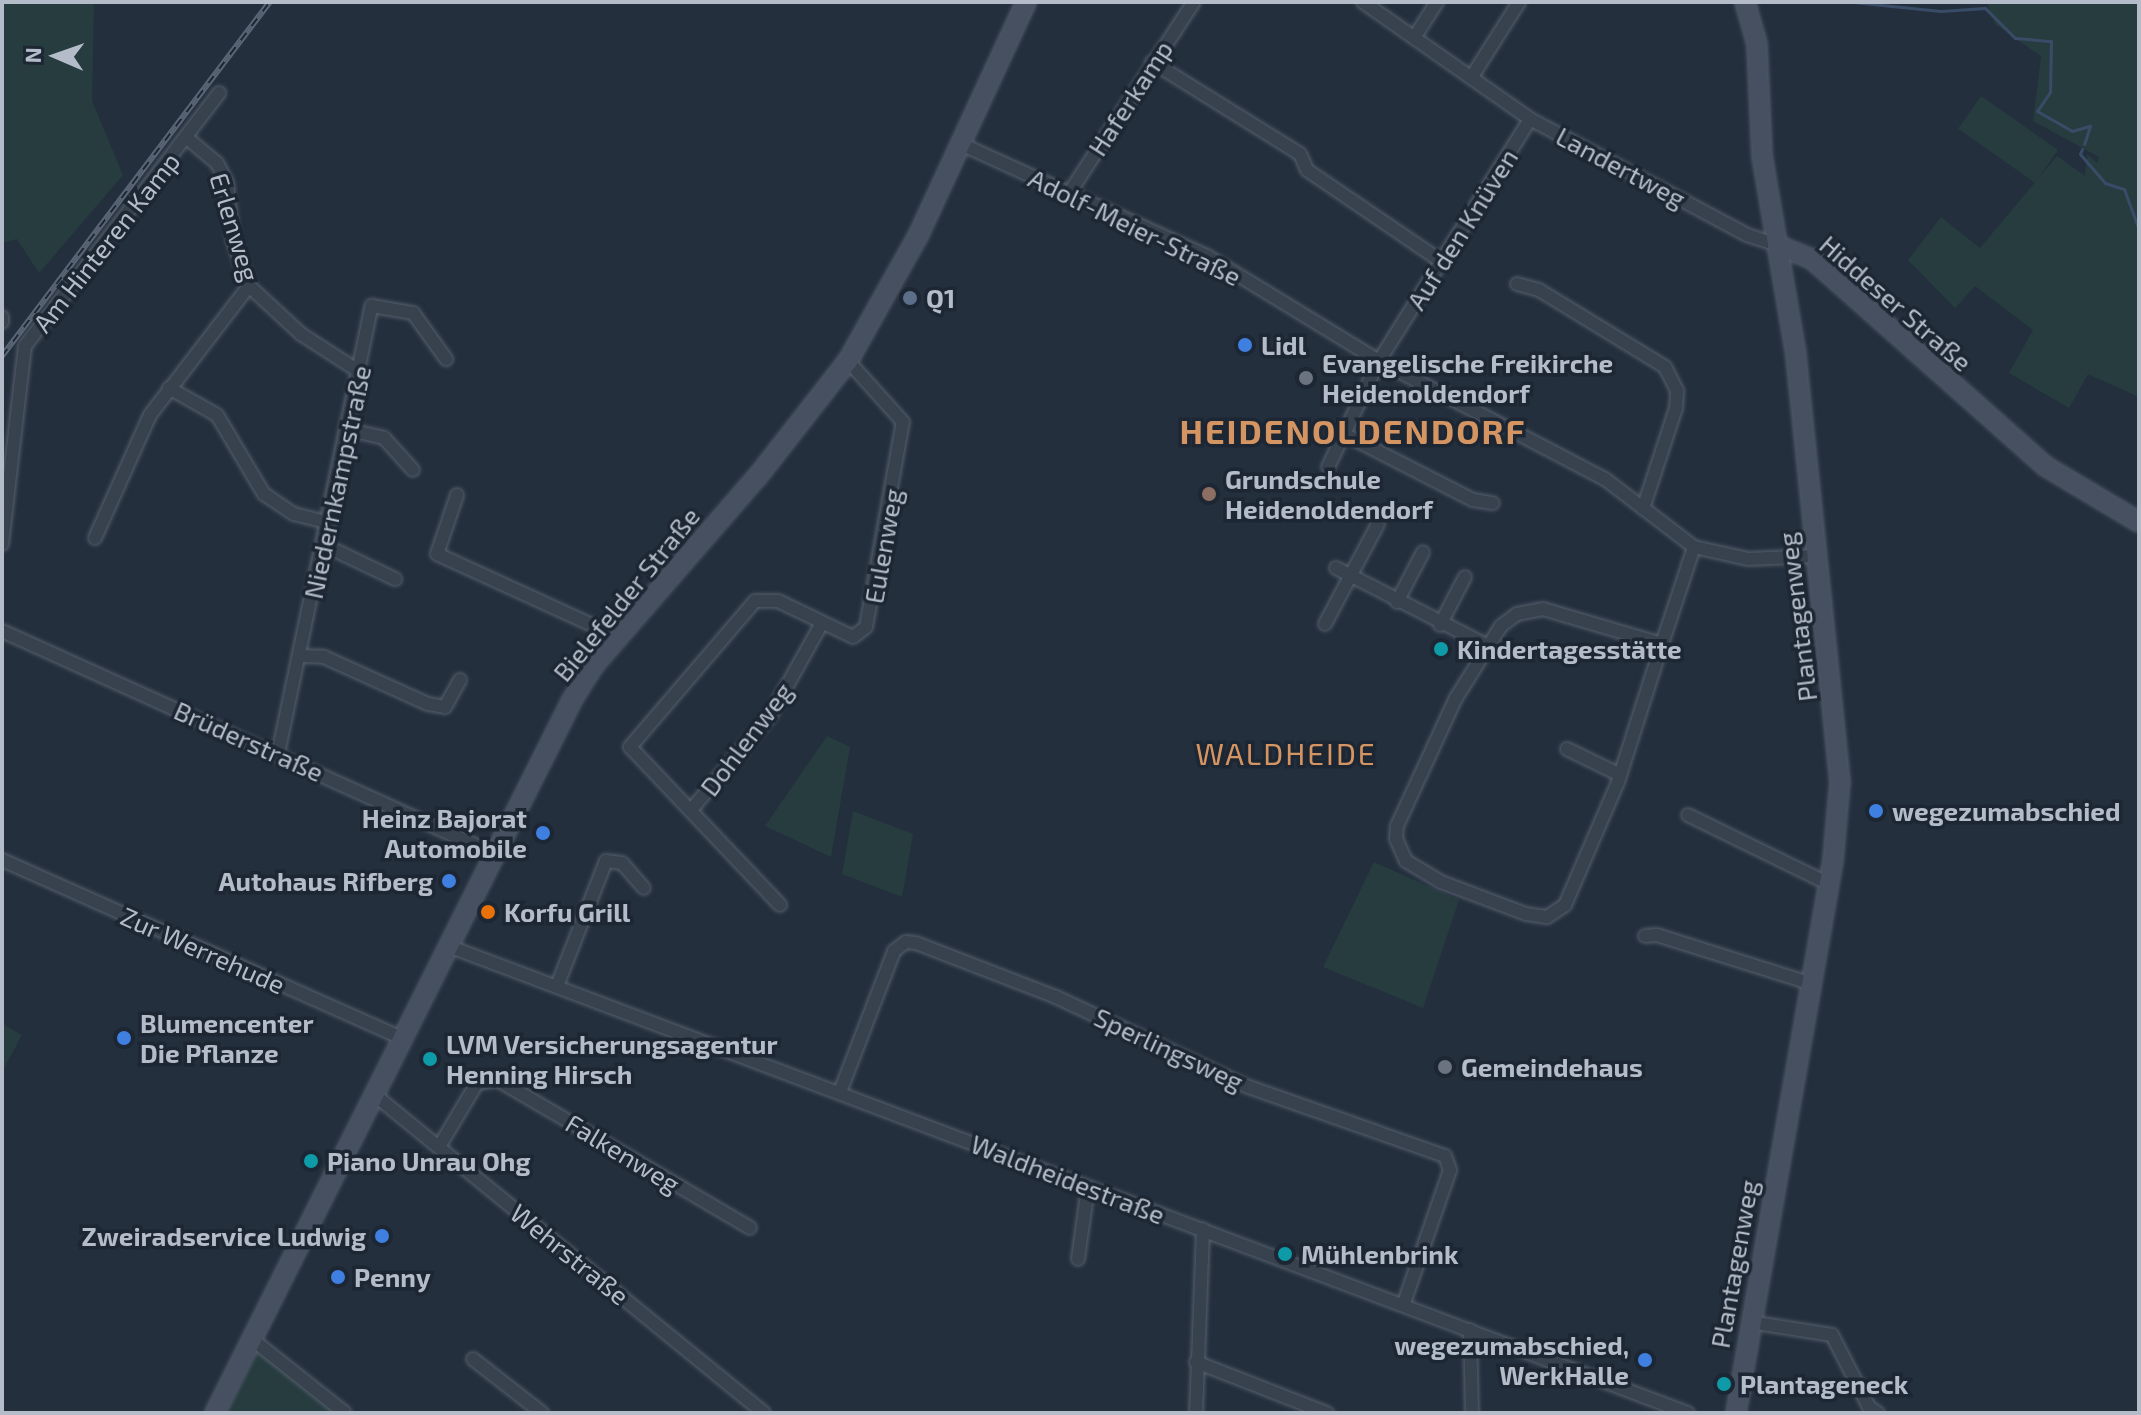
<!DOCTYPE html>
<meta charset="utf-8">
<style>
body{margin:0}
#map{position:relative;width:2141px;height:1415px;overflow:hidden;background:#242f3e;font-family:"Exo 2",sans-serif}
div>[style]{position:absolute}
.green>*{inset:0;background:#263c3f;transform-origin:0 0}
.stream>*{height:3px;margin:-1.5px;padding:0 1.5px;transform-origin:1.5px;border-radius:1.5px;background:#394c67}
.roads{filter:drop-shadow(0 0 2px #565f6c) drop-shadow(0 0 2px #565f6c)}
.street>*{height:12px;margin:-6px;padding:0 6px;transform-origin:6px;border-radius:6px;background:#38414e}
.secondary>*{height:18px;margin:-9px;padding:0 9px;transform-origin:9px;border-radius:9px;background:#465061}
.rail>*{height:6px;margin-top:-3px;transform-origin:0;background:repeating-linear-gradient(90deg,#1d2633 0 9px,#5a6575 0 18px);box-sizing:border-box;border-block:2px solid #5a6575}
.dots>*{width:22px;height:22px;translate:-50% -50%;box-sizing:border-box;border:4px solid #1d2633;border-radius:50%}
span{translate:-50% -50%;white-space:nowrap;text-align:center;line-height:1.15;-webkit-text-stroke:7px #1d2633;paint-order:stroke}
.street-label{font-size:26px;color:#b4bcc9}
.poi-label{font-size:26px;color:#b4bcc9;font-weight:700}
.left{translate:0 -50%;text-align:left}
.right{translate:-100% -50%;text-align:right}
.quarter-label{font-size:30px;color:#d59563;letter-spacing:2px}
.district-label{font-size:34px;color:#d59563;font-weight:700;letter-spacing:2px}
.frame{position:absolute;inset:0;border:4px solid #b4bcc9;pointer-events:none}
.north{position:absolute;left:16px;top:16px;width:80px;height:80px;-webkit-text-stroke:6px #1d2633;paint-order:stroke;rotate:272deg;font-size:22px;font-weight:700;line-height:32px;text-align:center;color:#b4bcc9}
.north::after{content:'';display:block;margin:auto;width:28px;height:36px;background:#b4bcc9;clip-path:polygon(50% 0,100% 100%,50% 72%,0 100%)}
</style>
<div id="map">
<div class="green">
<i style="clip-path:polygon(2px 2px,94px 2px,92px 101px,123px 175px,39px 273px,17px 239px,2px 243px)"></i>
<i style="clip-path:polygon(1918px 2px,2139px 2px,2139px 397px,2088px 374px,2069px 408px,2009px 373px,2033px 330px,1975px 286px,1955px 308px,1908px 260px,1941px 217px,1980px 248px,2057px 156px,2085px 176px,2087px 154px,2097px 163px,2099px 157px,2033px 121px,2041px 56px,1995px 24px,1987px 3px)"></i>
<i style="left:1981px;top:96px;width:94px;height:40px;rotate:35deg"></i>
<i style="clip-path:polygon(827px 736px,850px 747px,831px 857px,765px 826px)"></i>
<i style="clip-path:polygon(853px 811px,913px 834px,902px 897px,842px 874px)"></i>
<i style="clip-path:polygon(1374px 862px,1459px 900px,1423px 1008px,1323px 967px)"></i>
<i style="clip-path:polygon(2px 1024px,22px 1035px,2px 1072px)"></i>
<i style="clip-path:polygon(258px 1351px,334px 1413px,227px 1413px)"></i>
</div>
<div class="stream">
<i style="left:1853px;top:2px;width:88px;rotate:5.8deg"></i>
<i style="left:1941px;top:11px;width:44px;rotate:-3.9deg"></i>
<i style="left:1985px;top:8px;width:42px;rotate:45deg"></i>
<i style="left:2015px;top:38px;width:36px;rotate:5deg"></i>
<i style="left:2051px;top:41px;width:51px;rotate:91.1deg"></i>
<i style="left:2050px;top:92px;width:23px;rotate:124deg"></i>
<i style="left:2037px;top:111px;width:40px;rotate:29.7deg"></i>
<i style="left:2072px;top:131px;width:19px;rotate:-16deg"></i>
<i style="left:2090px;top:126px;width:19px;rotate:108deg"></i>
<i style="left:2082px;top:149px;width:5px;rotate:112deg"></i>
<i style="left:2080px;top:154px;width:38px;rotate:49deg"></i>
<i style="left:2105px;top:183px;width:20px;rotate:18deg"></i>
<i style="left:2124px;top:189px;width:44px;rotate:69.9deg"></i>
</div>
<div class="roads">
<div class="street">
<i style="left:1363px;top:2px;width:204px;rotate:35deg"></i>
<i style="left:1530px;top:119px;width:246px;rotate:28.1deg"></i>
<i style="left:1747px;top:235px;width:32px;rotate:18deg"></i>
<i style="left:1414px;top:38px;width:43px;rotate:-57.4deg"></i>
<i style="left:1152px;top:62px;width:174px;rotate:31.9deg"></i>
<i style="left:1300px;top:154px;width:17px;rotate:66deg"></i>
<i style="left:1307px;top:170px;width:162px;rotate:34.2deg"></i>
<i style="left:1471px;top:78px;width:90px;rotate:-57.7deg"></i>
<i style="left:187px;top:138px;width:39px;rotate:40deg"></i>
<i style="left:217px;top:163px;width:22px;rotate:63deg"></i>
<i style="left:227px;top:183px;width:57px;rotate:84deg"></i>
<i style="left:233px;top:240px;width:49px;rotate:70.8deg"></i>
<i style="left:249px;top:286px;width:71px;rotate:42.7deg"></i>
<i style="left:301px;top:334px;width:70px;rotate:32.8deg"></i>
<i style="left:961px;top:144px;width:270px;rotate:24.5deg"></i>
<i style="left:1207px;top:256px;width:202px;rotate:31.4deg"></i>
<i style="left:1379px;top:361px;width:255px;rotate:27.6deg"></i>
<i style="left:1605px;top:479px;width:112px;rotate:37.4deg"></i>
<i style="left:1694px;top:547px;width:55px;rotate:12.5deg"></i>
<i style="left:1748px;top:559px;width:66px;rotate:-2.6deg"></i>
<i style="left:1068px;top:195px;width:230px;rotate:-56.9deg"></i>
<i style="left:1517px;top:284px;width:23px;rotate:15deg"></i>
<i style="left:1539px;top:290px;width:148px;rotate:31.4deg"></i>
<i style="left:1665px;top:367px;width:27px;rotate:63deg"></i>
<i style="left:1677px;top:391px;width:17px;rotate:93deg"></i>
<i style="left:1676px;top:408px;width:106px;rotate:108.1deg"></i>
<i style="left:2px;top:317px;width:5px;rotate:90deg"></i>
<i style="left:169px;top:388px;width:55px;rotate:29.4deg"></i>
<i style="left:217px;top:415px;width:92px;rotate:59.3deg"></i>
<i style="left:264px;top:494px;width:36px;rotate:34deg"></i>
<i style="left:294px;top:514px;width:36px;rotate:14deg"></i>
<i style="left:350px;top:430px;width:35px;rotate:13deg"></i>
<i style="left:384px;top:438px;width:43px;rotate:47.8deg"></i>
<i style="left:1344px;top:434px;width:145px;rotate:27.1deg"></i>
<i style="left:1473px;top:500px;width:20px;rotate:9deg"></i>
<i style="left:1328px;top:467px;width:118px;rotate:-64.3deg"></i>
<i style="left:1379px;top:361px;width:285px;rotate:-58deg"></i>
<i style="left:457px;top:495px;width:62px;rotate:108.7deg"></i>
<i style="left:437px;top:554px;width:199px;rotate:24.6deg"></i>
<i style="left:95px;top:538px;width:135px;rotate:-65.9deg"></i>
<i style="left:150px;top:415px;width:163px;rotate:-52.5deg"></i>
<i style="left:2px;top:544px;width:199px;rotate:-83.4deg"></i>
<i style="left:25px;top:346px;width:319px;rotate:-52.5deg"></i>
<i style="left:324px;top:545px;width:79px;rotate:25.6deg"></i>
<i style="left:1336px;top:568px;width:171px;rotate:27.2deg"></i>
<i style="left:1397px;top:602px;width:56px;rotate:-62.5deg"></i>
<i style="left:1325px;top:624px;width:113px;rotate:-62.1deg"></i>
<i style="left:1440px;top:625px;width:54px;rotate:-62.5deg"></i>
<i style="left:2px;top:631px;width:541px;rotate:24.34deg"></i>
<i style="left:1662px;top:644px;width:145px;rotate:107.7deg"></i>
<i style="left:1618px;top:782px;width:134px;rotate:113.3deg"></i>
<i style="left:1565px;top:905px;width:22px;rotate:146deg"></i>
<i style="left:1547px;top:917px;width:21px;rotate:-172deg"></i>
<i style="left:1526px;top:914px;width:91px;rotate:-159.4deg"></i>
<i style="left:1441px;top:882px;width:41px;rotate:-149deg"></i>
<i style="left:1406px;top:861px;width:24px;rotate:-114deg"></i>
<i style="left:1396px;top:839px;width:13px;rotate:-86deg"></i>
<i style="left:1397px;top:826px;width:141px;rotate:-65.3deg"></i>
<i style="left:1456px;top:698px;width:85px;rotate:-58deg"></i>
<i style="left:1501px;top:626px;width:20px;rotate:-37deg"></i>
<i style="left:1517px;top:614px;width:26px;rotate:-11deg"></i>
<i style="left:1543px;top:609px;width:124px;rotate:16.4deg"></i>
<i style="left:1662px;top:644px;width:102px;rotate:-71.7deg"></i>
<i style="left:300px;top:656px;width:24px;rotate:2deg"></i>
<i style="left:324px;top:657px;width:114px;rotate:24.3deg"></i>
<i style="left:428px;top:704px;width:17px;rotate:10deg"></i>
<i style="left:445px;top:707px;width:31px;rotate:-61deg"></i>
<i style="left:1567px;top:749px;width:59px;rotate:26.1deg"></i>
<i style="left:278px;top:754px;width:458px;rotate:-78.2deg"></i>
<i style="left:372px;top:306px;width:42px;rotate:9.7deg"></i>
<i style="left:413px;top:313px;width:57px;rotate:54.3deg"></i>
<i style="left:691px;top:810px;width:123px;rotate:-50deg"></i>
<i style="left:770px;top:716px;width:107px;rotate:-60.8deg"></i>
<i style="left:1688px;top:815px;width:157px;rotate:26.1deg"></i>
<i style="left:2px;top:860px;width:440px;rotate:24deg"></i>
<i style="left:780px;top:905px;width:218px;rotate:-133.5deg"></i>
<i style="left:630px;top:747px;width:192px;rotate:-49.4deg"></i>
<i style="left:755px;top:601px;width:23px"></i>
<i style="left:778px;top:601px;width:83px;rotate:25.6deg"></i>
<i style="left:853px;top:637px;width:16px;rotate:-38deg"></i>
<i style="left:866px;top:627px;width:208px;rotate:-79.8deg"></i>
<i style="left:903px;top:422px;width:82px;rotate:-132deg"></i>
<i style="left:1645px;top:936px;width:12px;rotate:-5deg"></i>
<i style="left:1657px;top:935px;width:159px;rotate:17.5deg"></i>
<i style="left:448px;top:946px;width:1325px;rotate:20.64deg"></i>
<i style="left:557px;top:986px;width:134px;rotate:-68.6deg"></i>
<i style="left:606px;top:861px;width:16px;rotate:7deg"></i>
<i style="left:622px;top:863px;width:33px;rotate:49deg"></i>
<i style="left:840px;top:1092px;width:151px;rotate:-69deg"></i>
<i style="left:894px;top:951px;width:15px;rotate:-37deg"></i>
<i style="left:906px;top:942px;width:10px;rotate:6deg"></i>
<i style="left:916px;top:943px;width:150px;rotate:21.1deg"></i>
<i style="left:1056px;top:997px;width:210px;rotate:25.1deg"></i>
<i style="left:1246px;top:1086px;width:211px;rotate:19.4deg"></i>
<i style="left:1445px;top:1156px;width:15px;rotate:70deg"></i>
<i style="left:1450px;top:1170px;width:141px;rotate:109.1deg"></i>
<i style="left:376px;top:1096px;width:501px;rotate:39.25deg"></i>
<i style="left:439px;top:1147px;width:74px;rotate:-59.3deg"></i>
<i style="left:477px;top:1083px;width:21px;rotate:-8deg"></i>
<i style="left:498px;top:1080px;width:292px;rotate:30.4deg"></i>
<i style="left:1078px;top:1259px;width:72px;rotate:-82deg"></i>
<i style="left:1750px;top:1322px;width:83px;rotate:9deg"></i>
<i style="left:1832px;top:1335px;width:81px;rotate:62.8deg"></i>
<i style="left:1869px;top:1407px;width:11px;rotate:34deg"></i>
<i style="left:1470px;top:1330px;width:83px;rotate:88.6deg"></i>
<i style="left:253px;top:1340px;width:117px;rotate:38.4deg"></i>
<i style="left:473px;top:1359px;width:88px;rotate:38deg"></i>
<i style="left:1196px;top:1362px;width:141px;rotate:21.3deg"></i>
<i style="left:1196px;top:1413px;width:184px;rotate:-87.8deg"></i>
</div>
<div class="secondary">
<i style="left:1777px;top:245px;width:38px;rotate:22deg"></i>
<i style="left:1812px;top:259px;width:312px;rotate:41.6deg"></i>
<i style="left:2045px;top:466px;width:109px;rotate:30.8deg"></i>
<i style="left:215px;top:1413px;width:797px;rotate:-63.4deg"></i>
<i style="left:572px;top:700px;width:41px;rotate:-57.8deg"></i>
<i style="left:594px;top:665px;width:250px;rotate:-49.1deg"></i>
<i style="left:758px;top:476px;width:146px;rotate:-52deg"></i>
<i style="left:848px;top:361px;width:143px;rotate:-60.8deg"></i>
<i style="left:918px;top:236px;width:258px;rotate:-65.2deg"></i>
<i style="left:1736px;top:1413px;width:561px;rotate:-80.05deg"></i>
<i style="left:1833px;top:860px;width:78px;rotate:-84.9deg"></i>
<i style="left:1840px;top:782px;width:435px;rotate:-95.9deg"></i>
<i style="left:1795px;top:349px;width:197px;rotate:-99.7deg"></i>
<i style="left:1762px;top:155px;width:111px;rotate:-92.6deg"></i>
<i style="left:1757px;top:44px;width:44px;rotate:-105.9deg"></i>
</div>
</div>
<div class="rail">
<i style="left:2px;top:356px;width:444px;rotate:-52.9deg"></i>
</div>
<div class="dots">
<i style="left:910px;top:298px;background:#5c6f8a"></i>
<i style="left:1245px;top:345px;background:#3f7fe0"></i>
<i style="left:1306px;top:378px;background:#6b7280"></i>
<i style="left:1209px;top:494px;background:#8d6e63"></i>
<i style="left:1441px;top:649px;background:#0f9aa8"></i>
<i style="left:1876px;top:811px;background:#3f7fe0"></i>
<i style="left:543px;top:833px;background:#3f7fe0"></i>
<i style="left:449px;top:881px;background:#3f7fe0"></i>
<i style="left:488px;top:912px;background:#e8710a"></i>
<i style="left:124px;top:1038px;background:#3f7fe0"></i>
<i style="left:430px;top:1059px;background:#0f9aa8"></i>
<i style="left:1445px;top:1067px;background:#6b7280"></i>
<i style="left:311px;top:1161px;background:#0f9aa8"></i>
<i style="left:382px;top:1236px;background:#3f7fe0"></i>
<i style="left:1285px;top:1254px;background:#0f9aa8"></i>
<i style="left:338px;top:1277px;background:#3f7fe0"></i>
<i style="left:1645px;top:1360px;background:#3f7fe0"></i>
<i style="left:1724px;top:1384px;background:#0f9aa8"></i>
</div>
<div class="street-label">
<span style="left:1130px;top:98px;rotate:-57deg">Haferkamp</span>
<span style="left:1621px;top:167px;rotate:28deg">Landertweg</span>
<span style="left:235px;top:227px;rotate:73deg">Erlenweg</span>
<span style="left:1135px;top:227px;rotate:26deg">Adolf-Meier-Straße</span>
<span style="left:1462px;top:229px;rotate:-58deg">Auf den Knüven</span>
<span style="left:106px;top:242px;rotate:-52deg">Am Hinteren Kamp</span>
<span style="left:1896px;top:303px;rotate:41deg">Hiddeser Straße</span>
<span style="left:337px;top:482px;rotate:-78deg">Niedernkampstraße</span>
<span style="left:883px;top:546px;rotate:-80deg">Eulenweg</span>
<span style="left:626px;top:594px;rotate:-51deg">Bielefelder Straße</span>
<span style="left:1797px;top:617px;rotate:-97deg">Plantagenweg</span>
<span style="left:746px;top:739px;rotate:-53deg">Dohlenweg</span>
<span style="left:249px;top:741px;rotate:24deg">Brüderstraße</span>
<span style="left:203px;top:950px;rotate:24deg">Zur Werrehude</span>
<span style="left:1169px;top:1049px;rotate:25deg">Sperlingsweg</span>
<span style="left:623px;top:1153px;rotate:31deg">Falkenweg</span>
<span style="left:1068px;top:1179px;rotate:21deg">Waldheidestraße</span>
<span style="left:570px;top:1254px;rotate:39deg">Wehrstraße</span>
<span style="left:1734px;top:1264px;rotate:-80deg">Plantagenweg</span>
</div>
<div class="poi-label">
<span class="left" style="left:926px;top:298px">Q1</span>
<span class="left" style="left:1261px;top:345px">Lidl</span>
<span class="left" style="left:1322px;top:378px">Evangelische Freikirche<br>Heidenoldendorf</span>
<span class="left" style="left:1225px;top:494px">Grundschule<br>Heidenoldendorf</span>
<span class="left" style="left:1457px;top:649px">Kindertagesstätte</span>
<span class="left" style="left:1892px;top:811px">wegezumabschied</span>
<span class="right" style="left:527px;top:833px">Heinz Bajorat<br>Automobile</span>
<span class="right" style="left:433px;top:881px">Autohaus Rifberg</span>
<span class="left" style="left:504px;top:912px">Korfu Grill</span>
<span class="left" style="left:140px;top:1038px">Blumencenter<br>Die Pflanze</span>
<span class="left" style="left:446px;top:1059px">LVM Versicherungsagentur<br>Henning Hirsch</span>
<span class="left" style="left:1461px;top:1067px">Gemeindehaus</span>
<span class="left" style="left:327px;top:1161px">Piano Unrau Ohg</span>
<span class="right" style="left:366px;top:1236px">Zweiradservice Ludwig</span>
<span class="left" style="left:1301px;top:1254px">Mühlenbrink</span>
<span class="left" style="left:354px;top:1277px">Penny</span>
<span class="right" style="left:1629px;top:1360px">wegezumabschied,<br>WerkHalle</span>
<span class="left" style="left:1740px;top:1384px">Plantageneck</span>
</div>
<div class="quarter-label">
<span style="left:1286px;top:753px">WALDHEIDE</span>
</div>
<div class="district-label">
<span style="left:1353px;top:431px">HEIDENOLDENDORF</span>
</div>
<div class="frame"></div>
<div class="north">N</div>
</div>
